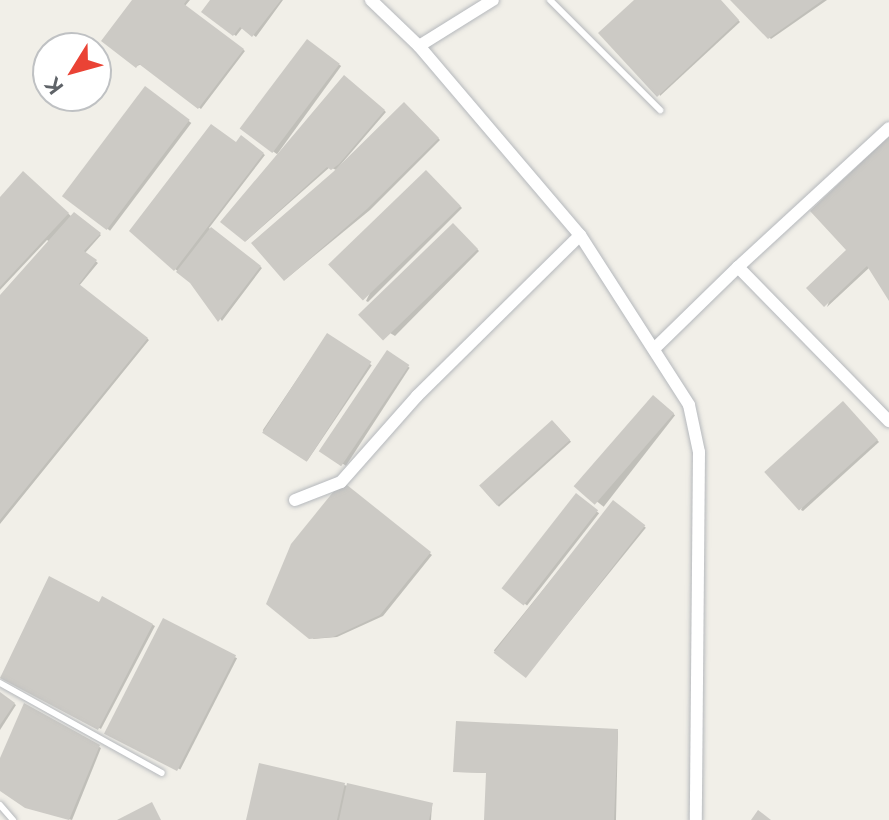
<!DOCTYPE html>
<style>
body{margin:0}
#map{position:relative;width:889px;height:820px;overflow:hidden;background:#f1efe8;font-family:Figtree,sans-serif}
div>[style]{position:absolute}
.shadow>*{inset:0;background:#0003;transform-origin:0 0}
.building>*{inset:0;background:#cccac5;transform-origin:0 0}
.roads{filter:drop-shadow(0 0 2px #b5b8bc) drop-shadow(0 0 2px #b5b8bc)}
.service>*{height:6px;margin:-3px;padding:0 3px;transform-origin:3px;border-radius:3px;background:#fff}
.minor>*{height:12px;margin:-6px;padding:0 6px;transform-origin:6px;border-radius:6px;background:#fff}
span{translate:-50% -50%;white-space:nowrap;text-align:center;line-height:1.15;-webkit-text-stroke:8px #fff;paint-order:stroke}
.north{position:absolute;left:32px;top:32px;width:80px;height:80px;box-sizing:border-box;background:#fff;border:2px solid #bfc1c3;border-radius:50%;rotate:233deg;font-size:22px;font-weight:700;line-height:32px;text-align:center;color:#5f6368}
.north::after{content:'';display:block;margin:auto;width:28px;height:36px;background:#ea4335;clip-path:polygon(50% 0,100% 100%,50% 72%,0 100%)}
</style>
<div id="map">
<div class="shadow">
<i style="clip-path:polygon(134px 0,190px 0,185px 6px,245px 51px,201px 109px,142px 64px,137px 66px)"></i>
<i style="clip-path:polygon(213px 0,283px 0,256px 37px,243px 27px,236px 36px,204px 12px)"></i>
<i style="clip-path:polygon(637px 0,720px 0,740px 22px,660px 96px)"></i>
<i style="clip-path:polygon(733px 0,827px 0,771px 39px)"></i>
<i style="left:308px;top:42px;width:41px;height:109px;rotate:36deg"></i>
<i style="clip-path:polygon(346px 79px,386px 112px,336px 170px,330px 167px,246px 241px)"></i>
<i style="left:145px;top:88px;width:58px;height:135px;rotate:37deg"></i>
<i style="clip-path:polygon(406px 106px,440px 140px,370px 210px,286px 279px,337px 171px)"></i>
<i style="clip-path:polygon(241px 138px,265px 155px,209px 228px,262px 268px,222px 321px,191px 281px,175px 269px)"></i>
<i style="clip-path:polygon(889px 139px,889px 297px,870px 267px,827px 307px)"></i>
<i style="clip-path:polygon(428px 174px,462px 208px,368px 302px,366px 301px)"></i>
<i style="clip-path:polygon(26px 175px,72px 217px,75px 215px,101px 235px,85px 253px,98px 263px,79px 286px,149px 340px,0 524px,0 298px,50px 242px,47px 240px,0 290px,0 200px)"></i>
<i style="clip-path:polygon(455px 227px,479px 251px,395px 336px,362px 316px)"></i>
<i style="left:327px;top:335px;width:54px;height:115px;rotate:34deg"></i>
<i style="left:387px;top:353px;width:27px;height:117px;rotate:33deg"></i>
<i style="left:653px;top:398px;width:28px;height:116px;rotate:38deg"></i>
<i style="clip-path:polygon(845px 405px,879px 442px,803px 511px,801px 510px)"></i>
<i style="left:555px;top:424px;width:24px;height:97px;rotate:48deg"></i>
<i style="clip-path:polygon(342px 483px,432px 555px,383px 616px,337px 637px,313px 639px)"></i>
<i style="left:577px;top:496px;width:28px;height:117px;rotate:38deg"></i>
<i style="left:614px;top:502px;width:41px;height:191px;rotate:39deg"></i>
<i style="clip-path:polygon(103px 599px,155px 626px,101px 729px,2px 677px)"></i>
<i style="left:164px;top:621px;width:82px;height:125px;rotate:27deg"></i>
<i style="clip-path:polygon(0 694px,16px 705px,0 730px)"></i>
<i style="clip-path:polygon(25px 706px,101px 748px,72px 820px,30px 808px,0 788px,0 763px)"></i>
<i style="clip-path:polygon(618px 731px,616px 820px,486px 820px,488px 773px,458px 772px)"></i>
<i style="clip-path:polygon(344px 785px,432px 805px,431px 820px,248px 820px)"></i>
</div>
<div class="building">
<i style="clip-path:polygon(132px 0,187px 0,184px 4px,244px 49px,198px 109px,139px 64px,136px 68px,101px 41px)"></i>
<i style="clip-path:polygon(210px 0,281px 0,252px 37px,240px 27px,233px 36px,201px 12px)"></i>
<i style="clip-path:polygon(634px 0,721px 0,739px 20px,657px 97px,598px 33px)"></i>
<i style="clip-path:polygon(730px 0,823px 0,768px 39px)"></i>
<i style="left:307px;top:39px;width:41px;height:112px;rotate:37deg"></i>
<i style="clip-path:polygon(344px 75px,385px 110px,339px 164px,331px 170px,327px 167px,245px 242px,220px 222px)"></i>
<i style="left:145px;top:86px;width:56px;height:138px;rotate:37deg"></i>
<i style="clip-path:polygon(404px 102px,439px 138px,367px 209px,284px 281px,251px 243px,333px 172px)"></i>
<i style="clip-path:polygon(211px 124px,236px 142px,241px 135px,264px 153px,174px 271px,129px 231px)"></i>
<i style="clip-path:polygon(889px 136px,889px 301px,867px 266px,824px 307px,806px 288px,846px 250px,810px 211px)"></i>
<i style="left:426px;top:170px;width:50px;height:136px;rotate:46deg"></i>
<i style="clip-path:polygon(23px 171px,69px 213px,0 287px,0 197px)"></i>
<i style="clip-path:polygon(74px 212px,101px 233px,84px 251px,97px 260px,79px 284px,148px 338px,0 520px,0 295px)"></i>
<i style="left:453px;top:223px;width:36px;height:132px;rotate:46deg"></i>
<i style="clip-path:polygon(211px 227px,261px 266px,218px 322px,190px 283px,176px 272px)"></i>
<i style="left:327px;top:333px;width:53px;height:119px;rotate:33deg"></i>
<i style="left:387px;top:350px;width:27px;height:122px;rotate:34deg"></i>
<i style="left:653px;top:395px;width:28px;height:121px;rotate:41deg"></i>
<i style="left:843px;top:401px;width:52px;height:106px;rotate:48deg"></i>
<i style="left:552px;top:420px;width:27px;height:98px;rotate:48deg"></i>
<i style="clip-path:polygon(342px 481px,431px 552px,380px 615px,333px 637px,309px 639px,266px 604px,291px 544px)"></i>
<i style="left:576px;top:493px;width:28px;height:121px;rotate:38deg"></i>
<i style="left:613px;top:500px;width:41px;height:194px;rotate:38deg"></i>
<i style="clip-path:polygon(49px 576px,99px 602px,102px 596px,153px 624px,98px 730px,0 678px)"></i>
<i style="left:163px;top:618px;width:82px;height:130px;rotate:27deg"></i>
<i style="clip-path:polygon(0 692px,15px 703px,0 725px)"></i>
<i style="clip-path:polygon(24px 703px,100px 745px,69px 820px,25px 808px,0 791px,0 758px)"></i>
<i style="clip-path:polygon(456px 721px,618px 729px,614px 820px,484px 820px,486px 773px,453px 772px)"></i>
<i style="clip-path:polygon(259px 763px,345px 783px,337px 820px,246px 820px)"></i>
<i style="clip-path:polygon(347px 783px,433px 803px,429px 820px,339px 820px)"></i>
<i style="clip-path:polygon(152px 802px,161px 820px,117px 820px)"></i>
<i style="clip-path:polygon(758px 810px,771px 820px,751px 820px)"></i>
</div>
<div class="roads">
<div class="service">
<i style="left:550px;top:0;width:156px;rotate:45deg"></i>
<i style="left:0;top:683px;width:185px;rotate:29.1deg"></i>
<i style="left:0;top:805px;width:20px;rotate:49deg"></i>
</div>
<div class="minor">
<i style="left:371px;top:0;width:66px;rotate:43.8deg"></i>
<i style="left:419px;top:46px;width:248px;rotate:49.6deg"></i>
<i style="left:580px;top:235px;width:202px;rotate:57.3deg"></i>
<i style="left:689px;top:405px;width:48px;rotate:78deg"></i>
<i style="left:699px;top:452px;width:368px;rotate:90.5deg"></i>
<i style="left:419px;top:46px;width:87px;rotate:-31.9deg"></i>
<i style="left:738px;top:267px;width:205px;rotate:-42.6deg"></i>
<i style="left:655px;top:348px;width:116px;rotate:-44.3deg"></i>
<i style="left:738px;top:267px;width:216px;rotate:45.6deg"></i>
<i style="left:295px;top:500px;width:49px;rotate:-21.4deg"></i>
<i style="left:341px;top:482px;width:115px;rotate:-48.5deg"></i>
<i style="left:417px;top:396px;width:229px;rotate:-44.6deg"></i>
</div>
</div>
<div class="north">K</div>
</div>
